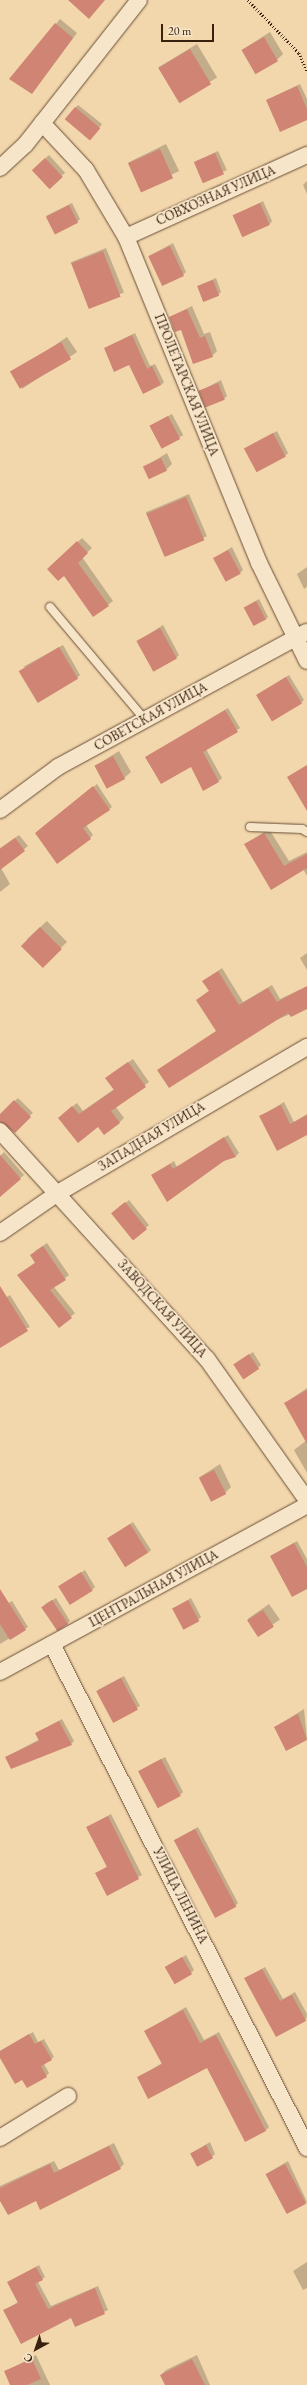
<!DOCTYPE html>
<meta charset="utf-8">
<style>
body{margin:0}
#map{position:relative;width:307px;height:2385px;overflow:hidden;background:#f3d7ac;font-family:"EB Garamond",serif}
div>[style]{position:absolute}
.shadow>*{inset:0;background:#0003;transform-origin:0 0}
.building>*{inset:0;background:#d08474;transform-origin:0 0}
.path>*{height:2.5px;margin-top:-1.25px;transform-origin:0;background:repeating-linear-gradient(90deg,#392110 0 1px,transparent 0 3px)}
.roads{filter:drop-shadow(0 0 1px #684e37) drop-shadow(0 0 1px #684e37)}
.service>*{height:8px;margin:-4px;padding:0 4px;transform-origin:4px;border-radius:4px;background:#f7e5c9}
.minor>*{height:16px;margin:-8px;padding:0 8px;transform-origin:8px;border-radius:8px;background:#f7e5c9}
span{translate:-50% -50%;white-space:nowrap;text-align:center;line-height:1.15;-webkit-text-stroke:3.5px #f7e5c9;paint-order:stroke}
.street-label{font-size:13px;color:#392110}
.north{position:absolute;left:16px;top:2329px;width:40px;height:40px;-webkit-text-stroke:3px #f7e5c9;paint-order:stroke;rotate:220deg;font-size:11px;font-weight:700;line-height:16px;text-align:center;color:#392110}
.north::after{content:'';display:block;margin:auto;width:14px;height:18px;background:#392110;clip-path:polygon(50% 0,100% 100%,50% 72%,0 100%)}
.scale{position:absolute;left:161px;top:24px;width:53px;height:18px;box-sizing:border-box;border:2px solid #392110;border-top:0;padding-left:5px;font-size:12px;line-height:14px;white-space:nowrap;color:#392110;-webkit-text-stroke:3px #f7e5c9;paint-order:stroke}
</style>
<div id="map">
<div class="shadow">
<i style="clip-path:polygon(60px 19px,77px 33px,32px 93px,56px 24px)"></i>
<i style="clip-path:polygon(270px 32px,283px 54px,277px 60px,242px 50px)"></i>
<i style="left:197px;top:44px;width:39px;height:45px;rotate:59deg"></i>
<i style="clip-path:polygon(300px 84px,307px 99px,307px 119px,267px 100px)"></i>
<i style="clip-path:polygon(78px 105px,102px 124px,93px 136px,75px 108px)"></i>
<i style="left:166px;top:144px;width:30px;height:42px;rotate:64deg"></i>
<i style="left:218px;top:151px;width:21px;height:25px;rotate:65deg"></i>
<i style="left:49px;top:155px;width:24px;height:22px;rotate:48deg"></i>
<i style="clip-path:polygon(307px 181px,307px 194px,303px 185px)"></i>
<i style="clip-path:polygon(263px 201px,272px 221px,270px 224px,234px 216px)"></i>
<i style="clip-path:polygon(72px 203px,80px 219px,77px 222px,46px 216px)"></i>
<i style="clip-path:polygon(173px 243px,186px 272px,183px 275px,149px 256px)"></i>
<i style="left:106px;top:248px;width:48px;height:38px;rotate:68deg"></i>
<i style="clip-path:polygon(216px 278px,221px 292px,218px 295px,198px 286px)"></i>
<i style="clip-path:polygon(192px 306px,204px 334px,210px 332px,217px 351px,212px 356px,170px 317px)"></i>
<i style="clip-path:polygon(135px 333px,150px 366px,155px 364px,164px 382px,161px 385px,105px 348px)"></i>
<i style="left:67px;top:337px;width:18px;height:66px;rotate:56deg"></i>
<i style="clip-path:polygon(221px 380px,227px 396px,224px 399px,200px 391px)"></i>
<i style="left:172px;top:414px;width:24px;height:25px;rotate:62deg"></i>
<i style="clip-path:polygon(277px 431px,288px 453px,285px 456px,245px 449px)"></i>
<i style="clip-path:polygon(167px 453px,172px 464px,166px 470px,144px 467px)"></i>
<i style="left:189px;top:494px;width:46px;height:47px;rotate:67deg"></i>
<i style="clip-path:polygon(82px 538px,92px 548px,82px 557px,113px 601px,108px 605px,64px 574px,48px 569px)"></i>
<i style="clip-path:polygon(232px 547px,243px 570px,240px 573px,215px 558px)"></i>
<i style="clip-path:polygon(307px 567px,307px 587px,304px 589px,297px 574px)"></i>
<i style="clip-path:polygon(259px 599px,268px 617px,265px 620px,244px 608px)"></i>
<i style="clip-path:polygon(163px 625px,179px 655px,176px 658px,138px 641px)"></i>
<i style="clip-path:polygon(63px 645px,80px 675px,77px 678px,23px 667px)"></i>
<i style="clip-path:polygon(289px 675px,304px 700px,301px 703px,257px 695px)"></i>
<i style="clip-path:polygon(228px 708px,240px 728px,206px 749px,222px 778px,219px 781px,191px 765px,146px 758px)"></i>
<i style="clip-path:polygon(119px 751px,131px 772px,124px 778px,95px 766px)"></i>
<i style="clip-path:polygon(97px 784px,112px 807px,86px 825px,93px 835px,90px 838px,39px 830px)"></i>
<i style="clip-path:polygon(269px 829px,289px 861px,307px 852px,307px 876px,303px 869px,271px 889px,245px 844px)"></i>
<i style="clip-path:polygon(19px 835px,28px 846px,1px 868px,10px 884px,0 892px,0 848px)"></i>
<i style="clip-path:polygon(47px 921px,67px 942px,42px 966px,27px 939px)"></i>
<i style="clip-path:polygon(307px 953px,307px 970px,300px 958px)"></i>
<i style="clip-path:polygon(222px 968px,243px 1002px,272px 985px,280px 999px,301px 989px,307px 1007px,158px 1070px,217px 1031px,197px 1000px,210px 990px,204px 981px)"></i>
<i style="clip-path:polygon(133px 1059px,149px 1082px,116px 1107px,124px 1118px,119px 1123px,99px 1125px,63px 1114px,77px 1103px,83px 1111px,114px 1089px,111px 1074px)"></i>
<i style="left:18px;top:1098px;width:21px;height:25px;rotate:45deg"></i>
<i style="clip-path:polygon(284px 1102px,294px 1122px,307px 1114px,307px 1133px,261px 1116px)"></i>
<i style="clip-path:polygon(228px 1135px,239px 1153px,236px 1156px,152px 1175px,174px 1161px,177px 1167px)"></i>
<i style="clip-path:polygon(4px 1152px,24px 1175px,0 1195px,0 1156px)"></i>
<i style="clip-path:polygon(129px 1200px,149px 1225px,133px 1239px,115px 1211px)"></i>
<i style="clip-path:polygon(47px 1243px,69px 1275px,54px 1287px,75px 1313px,59px 1327px,18px 1275px,36px 1262px,35px 1251px)"></i>
<i style="clip-path:polygon(10px 1295px,30px 1327px,0 1339px,0 1301px)"></i>
<i style="clip-path:polygon(253px 1352px,261px 1365px,258px 1368px,238px 1362px)"></i>
<i style="clip-path:polygon(307px 1388px,307px 1432px,285px 1403px)"></i>
<i style="clip-path:polygon(307px 1440px,307px 1473px,294px 1450px)"></i>
<i style="clip-path:polygon(220px 1464px,231px 1487px,225px 1493px,200px 1477px)"></i>
<i style="clip-path:polygon(133px 1522px,151px 1550px,148px 1553px,108px 1539px)"></i>
<i style="clip-path:polygon(297px 1541px,307px 1559px,307px 1588px,271px 1556px)"></i>
<i style="clip-path:polygon(85px 1570px,95px 1587px,92px 1590px,59px 1587px)"></i>
<i style="clip-path:polygon(56px 1598px,70px 1621px,67px 1624px,45px 1604px)"></i>
<i style="clip-path:polygon(191px 1598px,201px 1617px,198px 1620px,174px 1609px)"></i>
<i style="clip-path:polygon(12px 1601px,28px 1627px,0 1644px,0 1608px)"></i>
<i style="left:269px;top:1604px;width:19px;height:26px;rotate:55deg"></i>
<i style="left:124px;top:1676px;width:34px;height:30px;rotate:62deg"></i>
<i style="clip-path:polygon(304px 1709px,307px 1739px,287px 1749px,275px 1727px)"></i>
<i style="clip-path:polygon(62px 1719px,74px 1741px,71px 1744px,6px 1757px,40px 1739px,37px 1734px,40px 1731px)"></i>
<i style="clip-path:polygon(165px 1757px,183px 1792px,180px 1795px,143px 1769px)"></i>
<i style="clip-path:polygon(111px 1814px,142px 1875px,107px 1894px,96px 1873px,108px 1866px,88px 1827px)"></i>
<i style="clip-path:polygon(198px 1827px,238px 1903px,235px 1906px,175px 1840px)"></i>
<i style="clip-path:polygon(186px 1955px,194px 1970px,191px 1973px,166px 1967px)"></i>
<i style="clip-path:polygon(265px 1967px,283px 1999px,295px 1992px,307px 2014px,306px 2020px,245px 1979px)"></i>
<i style="clip-path:polygon(186px 2007px,204px 2040px,219px 2032px,269px 2127px,266px 2130px,246px 2141px,207px 2067px,138px 2078px,162px 2063px,145px 2031px)"></i>
<i style="clip-path:polygon(33px 2032px,38px 2042px,44px 2039px,54px 2057px,44px 2064px,49px 2073px,46px 2076px,23px 2078px,0 2056px,0 2051px)"></i>
<i style="clip-path:polygon(210px 2142px,215px 2154px,212px 2157px,192px 2153px)"></i>
<i style="clip-path:polygon(114px 2143px,124px 2164px,120px 2168px,36px 2200px,0 2198px,0 2186px,54px 2161px,59px 2170px)"></i>
<i style="clip-path:polygon(288px 2161px,307px 2202px,288px 2213px,266px 2174px)"></i>
<i style="clip-path:polygon(307px 2262px,307px 2288px,303px 2290px,293px 2271px)"></i>
<i style="clip-path:polygon(39px 2265px,45px 2277px,38px 2282px,51px 2306px,98px 2286px,108px 2310px,76px 2325px,72px 2317px,5px 2310px,18px 2302px,8px 2282px)"></i>
<i style="clip-path:polygon(36px 2355px,50px 2385px,11px 2385px,5px 2372px)"></i>
<i style="clip-path:polygon(197px 2355px,210px 2385px,166px 2385px,161px 2375px,166px 2370px)"></i>
</div>
<div class="building">
<i style="clip-path:polygon(68px 0,105px 0,89px 19px)"></i>
<i style="clip-path:polygon(55px 23px,73px 38px,32px 94px,9px 79px)"></i>
<i style="left:264px;top:37px;width:28px;height:26px;rotate:60deg"></i>
<i style="left:190px;top:49px;width:41px;height:37px;rotate:59deg"></i>
<i style="clip-path:polygon(297px 86px,307px 109px,307px 120px,280px 132px,266px 100px)"></i>
<i style="left:75px;top:107px;width:33px;height:16px;rotate:40deg"></i>
<i style="left:160px;top:149px;width:32px;height:35px;rotate:66deg"></i>
<i style="left:215px;top:153px;width:23px;height:23px;rotate:67deg"></i>
<i style="left:45px;top:158px;width:26px;height:18px;rotate:47deg"></i>
<i style="left:260px;top:203px;width:24px;height:30px;rotate:66deg"></i>
<i style="left:69px;top:205px;width:20px;height:26px;rotate:63deg"></i>
<i style="left:170px;top:246px;width:33px;height:24px;rotate:65deg"></i>
<i style="left:103px;top:251px;width:49px;height:34px;rotate:69deg"></i>
<i style="left:213px;top:280px;width:17px;height:17px;rotate:69deg"></i>
<i style="clip-path:polygon(187px 309px,200px 338px,205px 336px,213px 357px,193px 364px,181px 330px,175px 332px,169px 317px)"></i>
<i style="clip-path:polygon(132px 335px,147px 369px,152px 366px,161px 385px,143px 394px,129px 365px,114px 372px,104px 348px)"></i>
<i style="left:61px;top:342px;width:20px;height:59px;rotate:60deg"></i>
<i style="left:218px;top:383px;width:18px;height:21px;rotate:68deg"></i>
<i style="left:168px;top:416px;width:26px;height:21px;rotate:62deg"></i>
<i style="left:273px;top:433px;width:27px;height:33px;rotate:62deg"></i>
<i style="left:161px;top:458px;width:14px;height:20px;rotate:65deg"></i>
<i style="left:186px;top:497px;width:47px;height:43px;rotate:67deg"></i>
<i style="clip-path:polygon(77px 541px,88px 553px,78px 563px,109px 606px,93px 617px,64px 576px,58px 581px,47px 569px)"></i>
<i style="left:228px;top:550px;width:27px;height:17px;rotate:62deg"></i>
<i style="left:256px;top:601px;width:21px;height:14px;rotate:62deg"></i>
<i style="left:160px;top:628px;width:35px;height:27px;rotate:61deg"></i>
<i style="left:59px;top:647px;width:37px;height:47px;rotate:59deg"></i>
<i style="left:286px;top:677px;width:31px;height:35px;rotate:59deg"></i>
<i style="clip-path:polygon(225px 710px,238px 732px,203px 752px,219px 782px,203px 791px,191px 767px,161px 784px,145px 757px)"></i>
<i style="left:113px;top:756px;width:26px;height:21px;rotate:62deg"></i>
<i style="clip-path:polygon(307px 765px,307px 811px,287px 777px)"></i>
<i style="clip-path:polygon(93px 786px,110px 810px,83px 828px,91px 839px,57px 864px,35px 833px)"></i>
<i style="clip-path:polygon(264px 833px,284px 866px,307px 854px,307px 868px,271px 890px,244px 844px)"></i>
<i style="clip-path:polygon(15px 838px,25px 851px,0 870px,0 849px)"></i>
<i style="left:40px;top:927px;width:31px;height:27px;rotate:45deg"></i>
<i style="clip-path:polygon(218px 971px,239px 1005px,268px 988px,277px 1002px,307px 986px,307px 1009px,291px 1017px,288px 1013px,169px 1088px,157px 1070px,216px 1031px,196px 1000px,209px 991px,202px 981px)"></i>
<i style="clip-path:polygon(128px 1062px,146px 1087px,111px 1111px,120px 1123px,104px 1135px,98px 1127px,78px 1143px,58px 1118px,72px 1106px,79px 1114px,114px 1090px,105px 1078px)"></i>
<i style="clip-path:polygon(14px 1100px,31px 1117px,15px 1133px,0 1122px,0 1114px)"></i>
<i style="clip-path:polygon(281px 1105px,290px 1124px,307px 1115px,307px 1135px,277px 1151px,259px 1116px)"></i>
<i style="clip-path:polygon(224px 1137px,236px 1157px,224px 1161px,167px 1202px,151px 1175px,170px 1164px,173px 1169px)"></i>
<i style="clip-path:polygon(0 1155px,21px 1179px,0 1197px)"></i>
<i style="left:125px;top:1202px;width:35px;height:18px;rotate:51deg"></i>
<i style="clip-path:polygon(43px 1246px,66px 1280px,50px 1290px,72px 1318px,59px 1328px,17px 1275px,35px 1263px,30px 1255px)"></i>
<i style="clip-path:polygon(0 1286px,28px 1331px,0 1348px)"></i>
<i style="left:249px;top:1354px;width:18px;height:19px;rotate:56deg"></i>
<i style="clip-path:polygon(307px 1390px,307px 1444px,284px 1403px)"></i>
<i style="left:214px;top:1470px;width:27px;height:17px;rotate:63deg"></i>
<i style="left:130px;top:1524px;width:34px;height:27px;rotate:58deg"></i>
<i style="clip-path:polygon(294px 1543px,307px 1567px,307px 1589px,292px 1597px,270px 1556px)"></i>
<i style="left:81px;top:1572px;width:22px;height:27px;rotate:58deg"></i>
<i style="clip-path:polygon(0 1589px,26px 1630px,10px 1640px,0 1624px)"></i>
<i style="left:52px;top:1600px;width:29px;height:13px;rotate:56deg"></i>
<i style="left:188px;top:1600px;width:24px;height:18px;rotate:62deg"></i>
<i style="left:263px;top:1610px;width:20px;height:19px;rotate:57deg"></i>
<i style="left:121px;top:1678px;width:36px;height:28px;rotate:62deg"></i>
<i style="clip-path:polygon(298px 1714px,307px 1740px,286px 1751px,274px 1727px)"></i>
<i style="clip-path:polygon(59px 1721px,72px 1745px,11px 1769px,5px 1757px,39px 1741px,35px 1733px)"></i>
<i style="left:161px;top:1759px;width:42px;height:26px;rotate:62deg"></i>
<i style="clip-path:polygon(108px 1816px,139px 1879px,107px 1896px,95px 1873px,107px 1867px,86px 1827px)"></i>
<i style="left:195px;top:1829px;width:88px;height:24px;rotate:62deg"></i>
<i style="left:182px;top:1957px;width:20px;height:20px;rotate:60deg"></i>
<i style="clip-path:polygon(262px 1969px,280px 2001px,292px 1995px,306px 2021px,276px 2037px,244px 1978px)"></i>
<i style="clip-path:polygon(183px 2010px,200px 2043px,216px 2035px,266px 2131px,245px 2142px,207px 2068px,148px 2099px,137px 2077px,162px 2064px,144px 2031px)"></i>
<i style="clip-path:polygon(29px 2034px,35px 2044px,41px 2041px,52px 2060px,41px 2066px,47px 2077px,27px 2088px,22px 2080px,15px 2084px,0 2058px,0 2051px)"></i>
<i style="left:206px;top:2145px;width:15px;height:18px;rotate:62deg"></i>
<i style="clip-path:polygon(109px 2146px,121px 2169px,40px 2210px,36px 2201px,8px 2215px,0 2201px,0 2188px,50px 2164px,54px 2173px)"></i>
<i style="left:285px;top:2164px;width:45px;height:22px;rotate:62deg"></i>
<i style="clip-path:polygon(36px 2267px,43px 2280px,35px 2284px,48px 2309px,95px 2288px,105px 2314px,75px 2327px,71px 2318px,21px 2344px,3px 2310px,18px 2303px,7px 2282px)"></i>
<i style="clip-path:polygon(32px 2359px,41px 2379px,27px 2385px,10px 2385px,4px 2371px)"></i>
<i style="clip-path:polygon(192px 2359px,205px 2385px,165px 2385px,160px 2375px)"></i>
</div>
<div class="path">
<i style="left:248px;top:0;width:74px;rotate:46.1deg"></i>
<i style="left:299px;top:53px;width:20px;rotate:66deg"></i>
</div>
<div class="roads">
<div class="service">
<i style="left:50px;top:607px;width:148px;rotate:49.9deg"></i>
<i style="left:250px;top:827px;width:52px;rotate:2.2deg"></i>
<i style="left:302px;top:829px;width:6px;rotate:31deg"></i>
</div>
<div class="minor">
<i style="left:42px;top:123px;width:64px;rotate:46.9deg"></i>
<i style="left:86px;top:170px;width:78px;rotate:59.2deg"></i>
<i style="left:126px;top:237px;width:352px;rotate:67.8deg"></i>
<i style="left:259px;top:563px;width:109px;rotate:63.9deg"></i>
<i style="left:0;top:168px;width:34px;rotate:-43deg"></i>
<i style="left:25px;top:145px;width:184px;rotate:-51.8deg"></i>
<i style="left:126px;top:237px;width:199px;rotate:-24.4deg"></i>
<i style="left:0;top:810px;width:72px;rotate:-36.6deg"></i>
<i style="left:58px;top:767px;width:283px;rotate:-28.5deg"></i>
<i style="left:0;top:1131px;width:308px;rotate:47.8deg"></i>
<i style="left:207px;top:1359px;width:173px;rotate:54.7deg"></i>
<i style="left:0;top:1233px;width:70px;rotate:-34.6deg"></i>
<i style="left:58px;top:1193px;width:289px;rotate:-30.4deg"></i>
<i style="left:52px;top:1644px;width:565px;rotate:63.16deg"></i>
<i style="left:0;top:1672px;width:349px;rotate:-28.5deg"></i>
<i style="left:0;top:2138px;width:80px;rotate:-31.7deg"></i>
</div>
</div>
<div class="street-label">
<span style="left:216px;top:196px;rotate:-24deg">СОВХОЗНАЯ УЛИЦА</span>
<span style="left:186px;top:385px;rotate:68deg">ПРОЛЕТАРСКАЯ УЛИЦА</span>
<span style="left:151px;top:717px;rotate:-29deg">СОВЕТСКАЯ УЛИЦА</span>
<span style="left:152px;top:1137px;rotate:-31deg">ЗАПАДНАЯ УЛИЦА</span>
<span style="left:162px;top:1309px;rotate:48deg">ЗАВОДСКАЯ УЛИЦА</span>
<span style="left:154px;top:1589px;rotate:-29deg">ЦЕНТРАЛЬНАЯ УЛИЦА</span>
<span style="left:180px;top:1896px;rotate:63deg">УЛИЦА ЛЕНИНА</span>
</div>
<div class="north">С</div>
<div class="scale">20 m</div>
</div>
